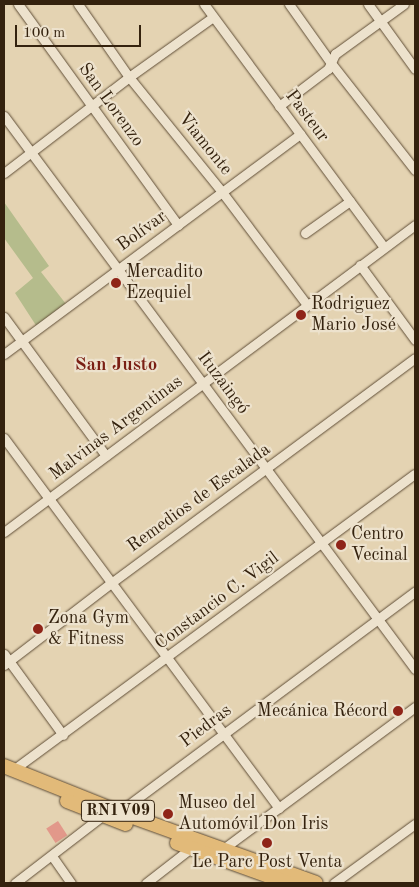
<!DOCTYPE html>
<meta charset="utf-8">
<style>
body{margin:0}
#map{position:relative;width:419px;height:887px;overflow:hidden;background:#e4d3b2;font-family:"Old Standard TT",serif}
div>[style]{position:absolute}
.green>*{inset:0;background:#b5bc8c}
.building>*{inset:0;background:#e2988a;transform-origin:0 0}
.roads{filter:drop-shadow(0 0 1px #604e37) drop-shadow(0 0 1px #604e37)}
.street>*{height:9px;margin:-4.5px;padding:0 4.5px;transform-origin:4.5px;border-radius:4.5px;background:#ede2cd}
.primary>*{height:14px;margin:-7px;padding:0 7px;transform-origin:7px;border-radius:7px;background:#e2ba79}
.dots>*{width:14px;height:14px;translate:-50% -50%;box-sizing:border-box;border:2px solid #ede2cd;border-radius:50%}
span{translate:-50% -50%;white-space:nowrap;text-align:center;line-height:1.15;-webkit-text-stroke:4.5px #ede2cd;paint-order:stroke}
.shield-label span{padding:1px 4px;background:#ede2cd;border:1px solid;border-radius:4px;-webkit-text-stroke-width:0}
.shield-label{font-size:16px;color:#34220e;font-weight:700}
.street-label{font-size:18px;color:#34220e}
.poi-label{font-size:18px;color:#34220e}
.left{translate:0 -50%;text-align:left}
.right{translate:-100% -50%;text-align:right}
.neighbourhood-label{font-size:19px;color:#7a1f14;font-weight:700}
.frame{position:absolute;inset:0;border:5px solid #34220e;pointer-events:none}
.scale{position:absolute;left:15px;top:25px;width:126px;height:22px;box-sizing:border-box;border:2px solid #34220e;border-top:0;padding-left:6px;font-size:15px;line-height:18px;white-space:nowrap;color:#34220e;-webkit-text-stroke:4px #ede2cd;paint-order:stroke}
</style>
<div id="map">
<div class="green">
<i style="clip-path:polygon(4px 202px,49px 266px,41px 272px,66px 304px,37px 327px,15px 293px,33px 278px,4px 238px)"></i>
</div>
<div class="building">
<i style="left:58px;top:821px;width:17px;height:14px;rotate:57deg"></i>
</div>
<div class="roads">
<div class="street">
<i style="left:18px;top:4px;width:273px;rotate:54.1deg"></i>
<i style="left:78px;top:4px;width:89px;rotate:55.1deg"></i>
<i style="left:129px;top:77px;width:148px;rotate:51deg"></i>
<i style="left:222px;top:192px;width:141px;rotate:53deg"></i>
<i style="left:204px;top:4px;width:302px;rotate:53.5deg"></i>
<i style="left:289px;top:4px;width:72px;rotate:54.6deg"></i>
<i style="left:331px;top:63px;width:136px;rotate:51.9deg"></i>
<i style="left:368px;top:4px;width:80px;rotate:54.1deg"></i>
<i style="left:279px;top:106px;width:61px;rotate:-37.1deg"></i>
<i style="left:328px;top:69px;width:17px;rotate:-65deg"></i>
<i style="left:335px;top:54px;width:85px;rotate:-35.9deg"></i>
<i style="left:4px;top:116px;width:689px;rotate:53.38deg"></i>
<i style="left:4px;top:173px;width:158px;rotate:-37.5deg"></i>
<i style="left:129px;top:77px;width:103px;rotate:-35.5deg"></i>
<i style="left:305px;top:233px;width:55px;rotate:-35.4deg"></i>
<i style="left:360px;top:265px;width:93px;rotate:53.7deg"></i>
<i style="left:4px;top:317px;width:172px;rotate:53.7deg"></i>
<i style="left:4px;top:354px;width:369px;rotate:-36.6deg"></i>
<i style="left:4px;top:438px;width:461px;rotate:53.4deg"></i>
<i style="left:4px;top:532px;width:513px;rotate:-36.76deg"></i>
<i style="left:4px;top:654px;width:100px;rotate:53.9deg"></i>
<i style="left:4px;top:665px;width:135px;rotate:-37.5deg"></i>
<i style="left:111px;top:583px;width:378px;rotate:-36.5deg"></i>
<i style="left:13px;top:770px;width:499px;rotate:-36.4deg"></i>
<i style="left:223px;top:849px;width:239px;rotate:-36.5deg"></i>
<i style="left:52px;top:856px;width:33px;rotate:55deg"></i>
<i style="left:15px;top:883px;width:110px;rotate:-37.6deg"></i>
<i style="left:102px;top:816px;width:17px;rotate:-13deg"></i>
<i style="left:119px;top:812px;width:369px;rotate:-36.7deg"></i>
<i style="left:146px;top:883px;width:57px;rotate:-37.9deg"></i>
<i style="left:334px;top:883px;width:100px;rotate:-36.1deg"></i>
</div>
<div class="primary">
<i style="left:4px;top:766px;width:124px;rotate:21.8deg"></i>
<i style="left:119px;top:812px;width:209px;rotate:19.8deg"></i>
<i style="left:67px;top:801px;width:63px;rotate:21.3deg"></i>
<i style="left:177px;top:843px;width:118px;rotate:19.8deg"></i>
</div>
</div>
<div class="dots">
<i style="left:116px;top:283px;background:#8f2418"></i>
<i style="left:301px;top:315px;background:#8f2418"></i>
<i style="left:341px;top:545px;background:#8f2418"></i>
<i style="left:38px;top:629px;background:#8f2418"></i>
<i style="left:398px;top:711px;background:#8f2418"></i>
<i style="left:168px;top:814px;background:#8f2418"></i>
<i style="left:267px;top:843px;background:#8f2418"></i>
</div>
<div class="shield-label">
<span style="left:118px;top:811px">RN1V09</span>
</div>
<div class="street-label">
<span style="left:111px;top:105px;rotate:54deg">San Lorenzo</span>
<span style="left:307px;top:116px;rotate:53deg">Pasteur</span>
<span style="left:205px;top:144px;rotate:51deg">Viamonte</span>
<span style="left:142px;top:231px;rotate:-36deg">Bolívar</span>
<span style="left:223px;top:383px;rotate:53deg">Ituzaingó</span>
<span style="left:116px;top:428px;rotate:-37deg">Malvinas Argentinas</span>
<span style="left:199px;top:498px;rotate:-36deg">Remedios de Escalada</span>
<span style="left:217px;top:601px;rotate:-37deg">Constancio C. Vigil</span>
<span style="left:206px;top:726px;rotate:-37deg">Piedras</span>
</div>
<div class="poi-label">
<span class="left" style="left:126px;top:283px">Mercadito<br>Ezequiel</span>
<span class="left" style="left:311px;top:315px">Rodriguez<br>Mario José</span>
<span class="left" style="left:351px;top:545px">Centro<br>Vecinal</span>
<span class="left" style="left:48px;top:629px">Zona Gym<br>&amp; Fitness</span>
<span class="right" style="left:388px;top:711px">Mecánica Récord</span>
<span class="left" style="left:178px;top:814px">Museo del<br>Automóvil Don Iris</span>
<span style="left:267px;top:862px">Le Parc Post Venta</span>
</div>
<div class="neighbourhood-label">
<span style="left:116px;top:366px">San Justo</span>
</div>
<div class="frame"></div>
<div class="scale">100 m</div>
</div>
